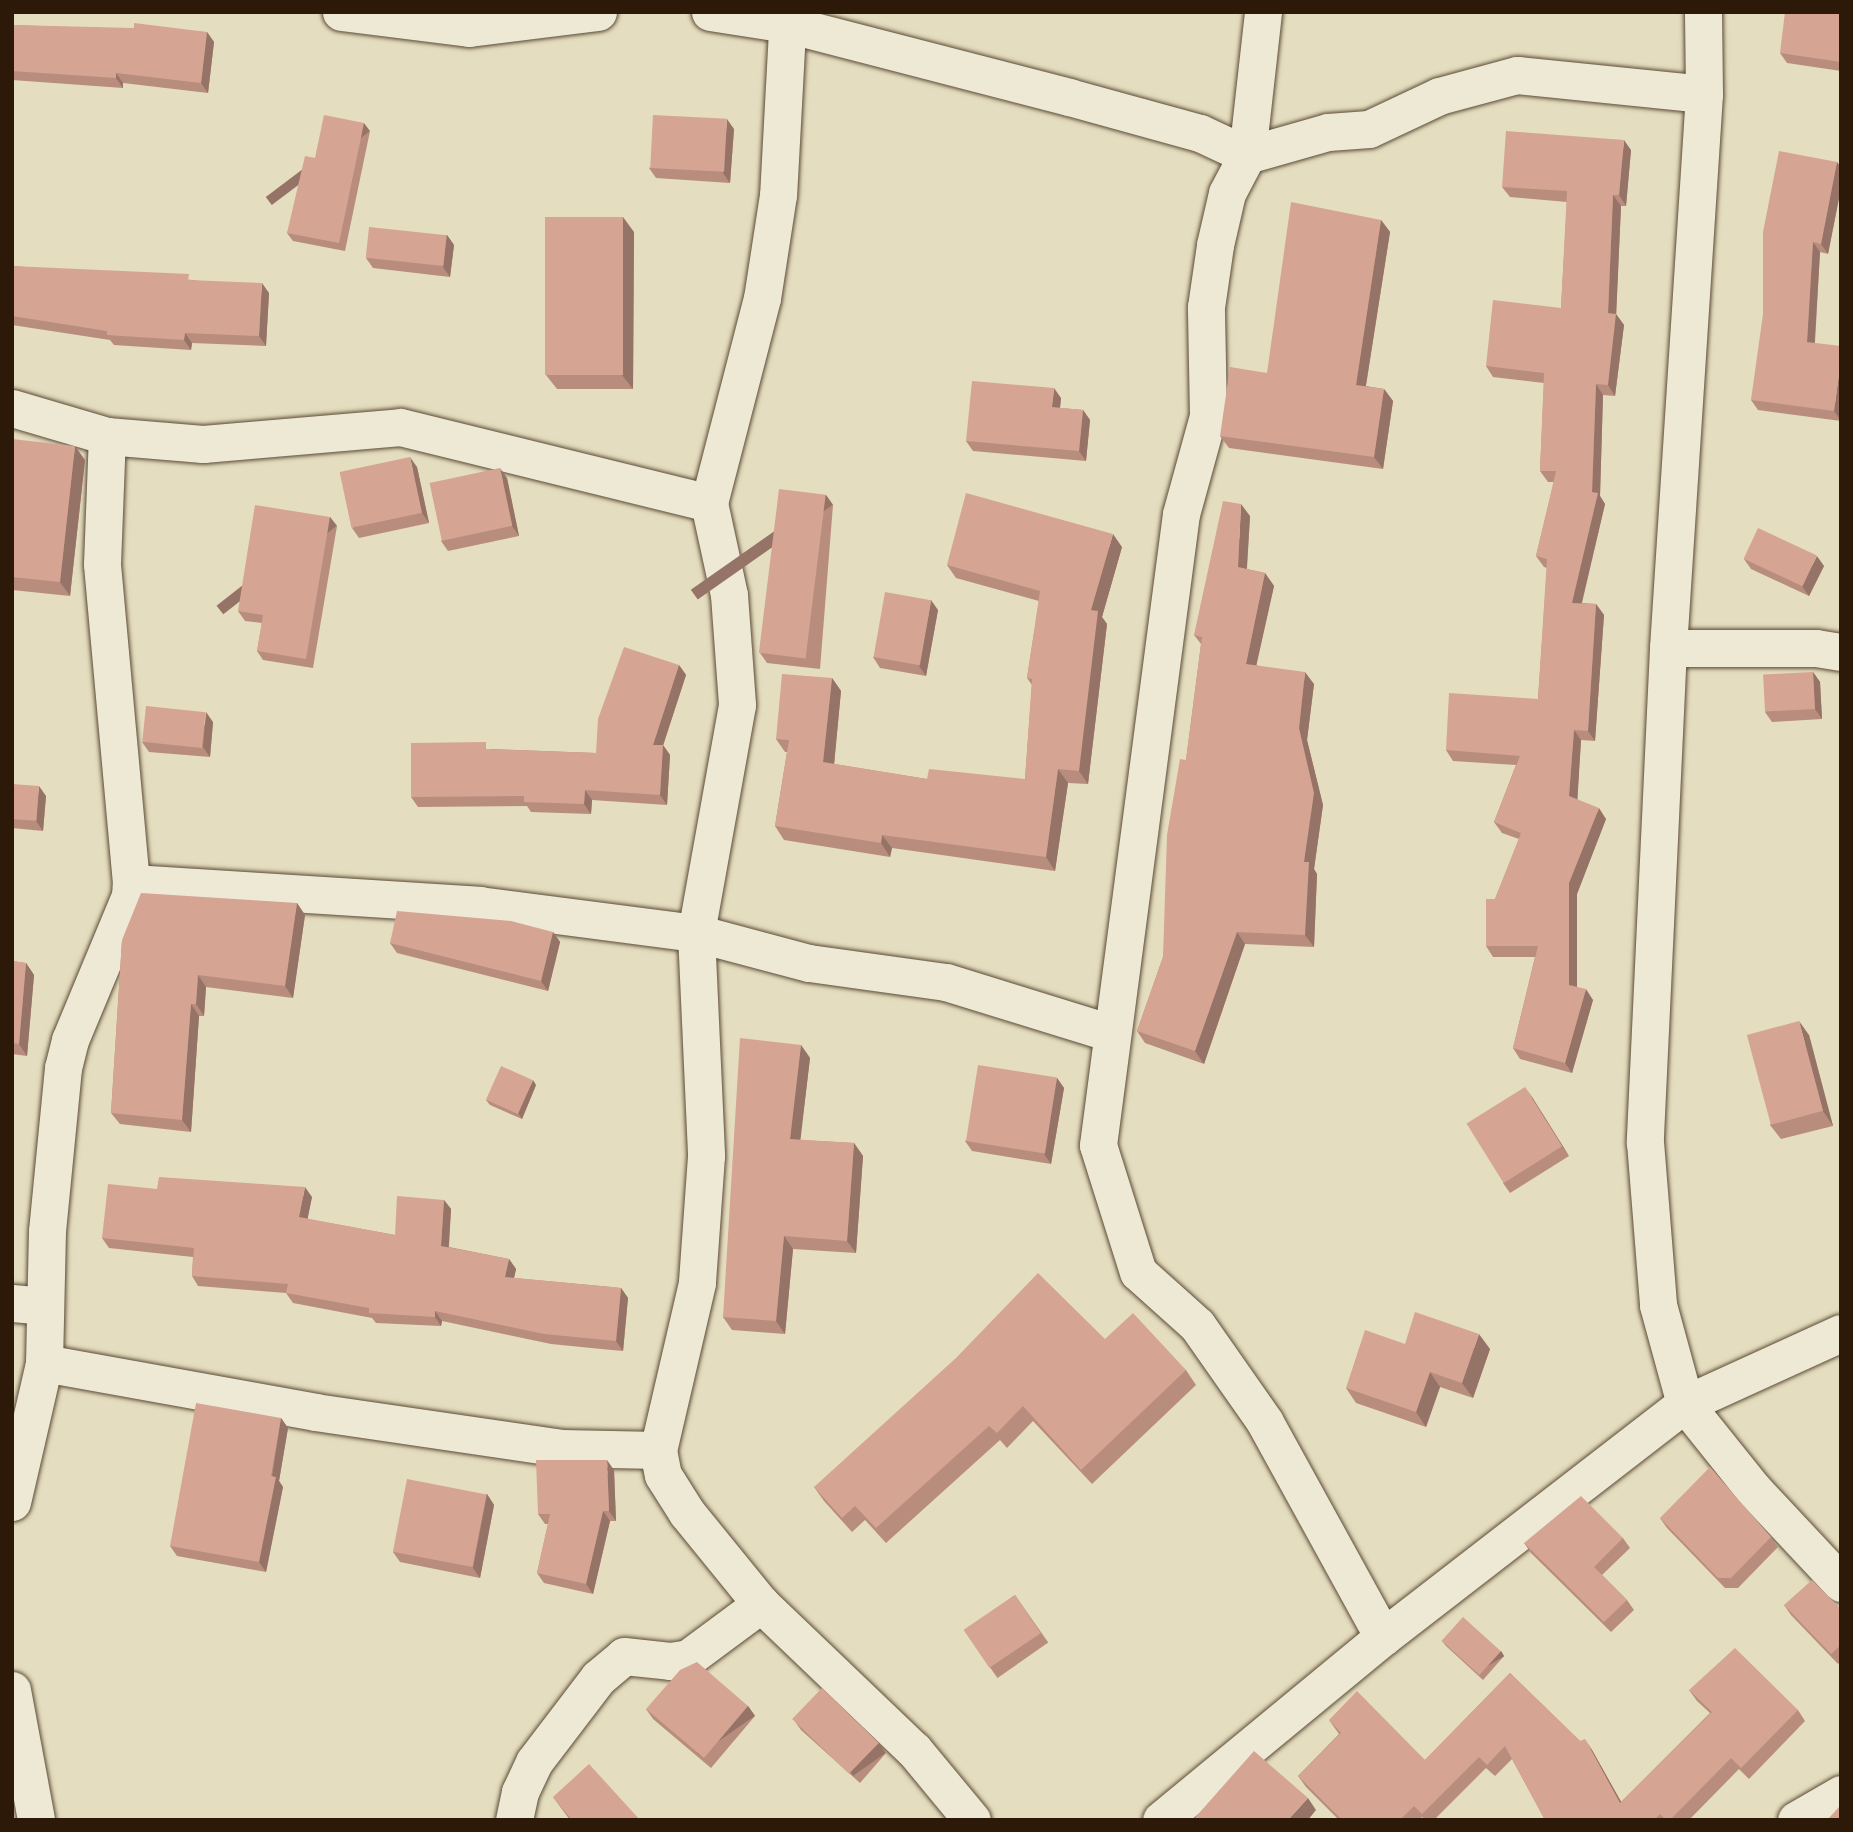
<!DOCTYPE html>
<style>
body{margin:0}
#map{position:relative;width:1853px;height:1832px;overflow:hidden;background:#e5ddbf;font-family:"IM FELL French Canon",serif}
div>[style]{position:absolute}
.roads{filter:drop-shadow(0 0 2px #5b4a36) drop-shadow(0 0 2px #5b4a36)}
.street>*{height:37px;margin:-18.5px;padding:0 18.5px;transform-origin:18.5px;border-radius:18.5px;background:#eee9d5}
.wall>*{inset:0;background:#b88d7e;transform-origin:0 0}
.shaded-wall>*{inset:0;background:#967367;transform-origin:0 0}
.building>*{inset:0;background:#d6a493;transform-origin:0 0}
span{translate:-50% -50%;white-space:nowrap;text-align:center;line-height:1.15;-webkit-text-stroke:5px #eee9d5;paint-order:stroke}
.frame{position:absolute;inset:0;border:14px solid #2d1908;pointer-events:none}
</style>
<div id="map">
<div class="roads">
<div class="street">
<i style="left:341px;top:12px;width:129px;rotate:7.1deg"></i>
<i style="left:469px;top:28px;width:130px;rotate:-7.1deg"></i>
<i style="left:710px;top:12px;width:78px;rotate:8.9deg"></i>
<i style="left:787px;top:24px;width:291px;rotate:14.5deg"></i>
<i style="left:1069px;top:97px;width:136px;rotate:15.4deg"></i>
<i style="left:1200px;top:133px;width:52px;rotate:25.1deg"></i>
<i style="left:1247px;top:155px;width:144px;rotate:-83.6deg"></i>
<i style="left:788px;top:12px;width:183px;rotate:93.1deg"></i>
<i style="left:778px;top:195px;width:104px;rotate:98.8deg"></i>
<i style="left:762px;top:298px;width:212px;rotate:104.5deg"></i>
<i style="left:709px;top:503px;width:94px;rotate:77.7deg"></i>
<i style="left:729px;top:595px;width:110px;rotate:85.8deg"></i>
<i style="left:737px;top:705px;width:232px;rotate:100.2deg"></i>
<i style="left:696px;top:933px;width:223px;rotate:87.4deg"></i>
<i style="left:706px;top:1156px;width:127px;rotate:94.1deg"></i>
<i style="left:697px;top:1283px;width:171px;rotate:103.1deg"></i>
<i style="left:658px;top:1450px;width:25px;rotate:79deg"></i>
<i style="left:663px;top:1475px;width:45px;rotate:57.7deg"></i>
<i style="left:687px;top:1513px;width:117px;rotate:50.9deg"></i>
<i style="left:761px;top:1604px;width:211px;rotate:43.7deg"></i>
<i style="left:914px;top:1750px;width:91px;rotate:50.4deg"></i>
<i style="left:1703px;top:12px;width:82px;rotate:89.3deg"></i>
<i style="left:1704px;top:94px;width:555px;rotate:93.72deg"></i>
<i style="left:1668px;top:648px;width:495px;rotate:92.7deg"></i>
<i style="left:1645px;top:1142px;width:164px;rotate:85.4deg"></i>
<i style="left:1658px;top:1305px;width:103px;rotate:74.7deg"></i>
<i style="left:1685px;top:1404px;width:109px;rotate:51.3deg"></i>
<i style="left:1753px;top:1489px;width:129px;rotate:46.9deg"></i>
<i style="left:12px;top:408px;width:99px;rotate:16.4deg"></i>
<i style="left:107px;top:436px;width:96px;rotate:4.8deg"></i>
<i style="left:203px;top:444px;width:198px;rotate:-4.9deg"></i>
<i style="left:400px;top:427px;width:318px;rotate:13.8deg"></i>
<i style="left:1668px;top:648px;width:148px"></i>
<i style="left:1816px;top:648px;width:25px;rotate:9deg"></i>
<i style="left:131px;top:883px;width:349px;rotate:3.6deg"></i>
<i style="left:479px;top:905px;width:219px;rotate:7.4deg"></i>
<i style="left:696px;top:933px;width:117px;rotate:14.9deg"></i>
<i style="left:809px;top:963px;width:138px;rotate:7.9deg"></i>
<i style="left:946px;top:982px;width:173px;rotate:17.2deg"></i>
<i style="left:12px;top:1303px;width:33px;rotate:5deg"></i>
<i style="left:44px;top:1363px;width:132px;rotate:-88.7deg"></i>
<i style="left:47px;top:1231px;width:164px;rotate:-84.4deg"></i>
<i style="left:63px;top:1068px;width:29px;rotate:-76deg"></i>
<i style="left:70px;top:1040px;width:156px;rotate:-67.4deg"></i>
<i style="left:130px;top:896px;width:13px;rotate:-86deg"></i>
<i style="left:131px;top:883px;width:320px;rotate:-95.2deg"></i>
<i style="left:102px;top:564px;width:128px;rotate:-87.8deg"></i>
<i style="left:12px;top:1502px;width:143px;rotate:-77deg"></i>
<i style="left:44px;top:1363px;width:275px;rotate:10.2deg"></i>
<i style="left:315px;top:1412px;width:250px;rotate:8.3deg"></i>
<i style="left:562px;top:1448px;width:96px;rotate:1.2deg"></i>
<i style="left:1383px;top:1637px;width:245px;rotate:-118.8deg"></i>
<i style="left:1265px;top:1422px;width:118px;rotate:-125deg"></i>
<i style="left:1197px;top:1325px;width:79px;rotate:-138.1deg"></i>
<i style="left:1138px;top:1272px;width:133px;rotate:-107.5deg"></i>
<i style="left:1098px;top:1145px;width:636px;rotate:-82.51deg"></i>
<i style="left:1181px;top:514px;width:102px;rotate:-74.6deg"></i>
<i style="left:1208px;top:416px;width:109px;rotate:-91.1deg"></i>
<i style="left:1206px;top:307px;width:63px;rotate:-81.7deg"></i>
<i style="left:1215px;top:245px;width:53px;rotate:-77deg"></i>
<i style="left:1227px;top:193px;width:43px;rotate:-62.2deg"></i>
<i style="left:1247px;top:155px;width:84px;rotate:-15.9deg"></i>
<i style="left:1328px;top:132px;width:41px;rotate:-4.2deg"></i>
<i style="left:1369px;top:129px;width:77px;rotate:-25.2deg"></i>
<i style="left:1439px;top:96px;width:81px;rotate:-15.1deg"></i>
<i style="left:1517px;top:75px;width:188px;rotate:5.8deg"></i>
<i style="left:12px;top:1690px;width:132px;rotate:79.5deg"></i>
<i style="left:514px;top:1820px;width:29px;rotate:-78deg"></i>
<i style="left:520px;top:1792px;width:33px;rotate:-65deg"></i>
<i style="left:534px;top:1762px;width:106px;rotate:-52.7deg"></i>
<i style="left:598px;top:1678px;width:34px;rotate:-40deg"></i>
<i style="left:624px;top:1656px;width:46px;rotate:6.2deg"></i>
<i style="left:670px;top:1661px;width:18px;rotate:-9deg"></i>
<i style="left:688px;top:1658px;width:91px;rotate:-36.5deg"></i>
<i style="left:1161px;top:1820px;width:288px;rotate:-39.5deg"></i>
<i style="left:1383px;top:1637px;width:381px;rotate:-37.7deg"></i>
<i style="left:1685px;top:1404px;width:171px;rotate:-24.5deg"></i>
<i style="left:1796px;top:1820px;width:52px;rotate:-30deg"></i>
</div>
</div>
<div class="wall">
<i style="clip-path:polygon(1841px 12px,1841px 71px,1787px 63px,1780px 53px)"></i>
<i style="clip-path:polygon(12px 25px,207px 32px,214px 42px,208px 93px,123px 83px,123px 88px,12px 80px)"></i>
<i style="clip-path:polygon(734px 129px,730px 183px,656px 178px,649px 168px)"></i>
<i style="clip-path:polygon(370px 131px,345px 251px,293px 241px,287px 233px,315px 158px)"></i>
<i style="clip-path:polygon(1631px 150px,1626px 206px,1621px 206px,1616px 314px,1624px 325px,1615px 396px,1603px 395px,1600px 496px,1605px 504px,1582px 603px,1596px 604px,1604px 615px,1595px 741px,1581px 740px,1577px 799px,1606px 819px,1577px 894px,1577px 987px,1593px 1000px,1572px 1073px,1520px 1059px,1513px 1048px,1535px 957px,1493px 957px,1486px 946px,1495px 899px,1519px 839px,1502px 833px,1494px 822px,1516px 765px,1453px 761px,1446px 750px,1538px 699px,1547px 568px,1544px 567px,1536px 556px,1554px 482px,1548px 482px,1540px 471px,1544px 383px,1493px 377px,1486px 366px,1561px 308px,1567px 202px,1510px 197px,1502px 187px)"></i>
<i style="clip-path:polygon(1837px 162px,1841px 168px,1841px 188px,1828px 254px,1820px 252px,1815px 343px,1841px 421px,1758px 410px,1751px 400px)"></i>
<i style="clip-path:polygon(1381px 220px,1390px 232px,1366px 386px,1384px 389px,1393px 401px,1383px 469px,1229px 448px,1220px 436px)"></i>
<i style="clip-path:polygon(634px 232px,633px 389px,557px 389px,546px 375px)"></i>
<i style="clip-path:polygon(447px 235px,454px 245px,450px 277px,373px 268px,366px 258px)"></i>
<i style="clip-path:polygon(12px 266px,193px 280px,269px 293px,266px 346px,192px 343px,191px 350px,114px 345px,110px 340px,12px 325px)"></i>
<i style="clip-path:polygon(1061px 398px,1060px 408px,1083px 410px,1090px 420px,1086px 461px,973px 451px,966px 441px)"></i>
<i style="clip-path:polygon(12px 439px,85px 460px,70px 596px,12px 590px)"></i>
<i style="clip-path:polygon(417px 467px,429px 523px,359px 538px,352px 528px)"></i>
<i style="clip-path:polygon(507px 478px,519px 536px,448px 551px,441px 541px)"></i>
<i style="clip-path:polygon(826px 495px,833px 505px,820px 669px,767px 663px,760px 653px)"></i>
<i style="clip-path:polygon(1250px 516px,1247px 569px,1265px 573px,1274px 586px,1256px 665px,1314px 684px,1307px 740px,1323px 805px,1314px 869px,1317px 874px,1314px 947px,1245px 944px,1204px 1064px,1145px 1043px,1137px 1031px,1163px 957px,1186px 760px,1201px 644px,1194px 635px)"></i>
<i style="clip-path:polygon(330px 517px,337px 526px,313px 668px,263px 660px,257px 651px,262px 623px,245px 621px,238px 611px)"></i>
<i style="clip-path:polygon(1122px 547px,1102px 617px,1107px 624px,1088px 784px,1068px 783px,1055px 871px,892px 848px,890px 857px,784px 840px,775px 826px,787px 752px,785px 752px,776px 739px,832px 678px,841px 691px,834px 764px,927px 779px,1025px 779px,1032px 685px,1027px 678px,1039px 601px,956px 578px,947px 565px)"></i>
<i style="clip-path:polygon(1744px 559px,1824px 566px,1809px 596px,1751px 569px)"></i>
<i style="clip-path:polygon(938px 610px,926px 676px,880px 668px,873px 657px)"></i>
<i style="clip-path:polygon(679px 665px,686px 675px,663px 745px,670px 755px,667px 805px,592px 800px,591px 814px,531px 812px,527px 806px,418px 807px,411px 797px,491px 749px,596px 753px)"></i>
<i style="clip-path:polygon(1813px 672px,1820px 682px,1822px 719px,1772px 722px,1765px 712px)"></i>
<i style="clip-path:polygon(213px 722px,210px 757px,149px 752px,142px 742px)"></i>
<i style="clip-path:polygon(12px 784px,46px 796px,43px 831px,12px 828px)"></i>
<i style="clip-path:polygon(297px 903px,305px 915px,293px 998px,206px 987px,204px 1016px,199px 1016px,191px 1132px,120px 1124px,111px 1113px,122px 940px)"></i>
<i style="clip-path:polygon(553px 932px,560px 942px,548px 991px,397px 953px,390px 943px)"></i>
<i style="clip-path:polygon(12px 961px,26px 963px,34px 975px,27px 1056px,12px 1054px)"></i>
<i style="clip-path:polygon(1809px 1035px,1833px 1126px,1781px 1139px,1770px 1125px)"></i>
<i style="clip-path:polygon(801px 1045px,810px 1058px,800px 1140px,854px 1143px,863px 1156px,856px 1253px,793px 1249px,785px 1334px,732px 1330px,723px 1317px)"></i>
<i style="clip-path:polygon(1057px 1078px,1064px 1088px,1051px 1164px,972px 1151px,965px 1141px)"></i>
<i style="clip-path:polygon(536px 1085px,522px 1119px,490px 1105px,486px 1100px)"></i>
<i style="clip-path:polygon(1532px 1097px,1569px 1156px,1510px 1193px,1503px 1183px)"></i>
<i style="clip-path:polygon(157px 1189px,312px 1197px,307px 1219px,395px 1235px,444px 1200px,451px 1209px,449px 1247px,509px 1259px,516px 1269px,514px 1278px,621px 1288px,628px 1298px,623px 1351px,551px 1344px,442px 1321px,441px 1326px,376px 1323px,372px 1318px,293px 1303px,286px 1293px,198px 1286px,192px 1276px,193px 1257px,109px 1248px,102px 1238px)"></i>
<i style="clip-path:polygon(1105px 1339px,1186px 1370px,1196px 1385px,1092px 1484px,1033px 1421px,1007px 1448px,1000px 1440px,886px 1543px,865px 1520px,852px 1532px,824px 1501px,814px 1487px)"></i>
<i style="clip-path:polygon(1405px 1344px,1490px 1349px,1473px 1398px,1440px 1387px,1426px 1427px,1356px 1403px,1346px 1388px)"></i>
<i style="clip-path:polygon(281px 1418px,288px 1428px,279px 1481px,283px 1487px,266px 1572px,177px 1556px,170px 1546px)"></i>
<i style="clip-path:polygon(614px 1470px,616px 1521px,610px 1521px,593px 1594px,544px 1583px,537px 1573px,548px 1524px,545px 1524px,538px 1514px)"></i>
<i style="clip-path:polygon(487px 1494px,494px 1505px,480px 1578px,400px 1562px,393px 1552px)"></i>
<i style="clip-path:polygon(1660px 1518px,1771px 1537px,1778px 1547px,1738px 1588px,1725px 1588px,1667px 1528px)"></i>
<i style="clip-path:polygon(1623px 1538px,1630px 1548px,1602px 1575px,1627px 1600px,1634px 1610px,1611px 1632px,1531px 1553px,1524px 1543px)"></i>
<i style="left:1015px;top:1595px;width:58px;height:62px;rotate:55deg"></i>
<i style="clip-path:polygon(1784px 1605px,1841px 1609px,1841px 1661px,1838px 1664px,1791px 1615px)"></i>
<i style="clip-path:polygon(1442px 1641px,1501px 1651px,1504px 1656px,1483px 1680px,1446px 1646px)"></i>
<i style="clip-path:polygon(1510px 1673px,1580px 1741px,1592px 1750px,1621px 1802px,1710px 1713px,1697px 1701px,1689px 1690px,1798px 1710px,1805px 1721px,1749px 1779px,1739px 1769px,1689px 1820px,1545px 1820px,1512px 1759px,1495px 1776px,1486px 1768px,1434px 1820px,1425px 1820px,1422px 1817px,1419px 1820px,1339px 1820px,1306px 1787px,1298px 1776px,1339px 1734px,1329px 1720px,1425px 1760px)"></i>
<i style="clip-path:polygon(748px 1706px,755px 1716px,711px 1768px,653px 1719px,646px 1709px)"></i>
<i style="clip-path:polygon(794px 1720px,886px 1753px,860px 1783px,801px 1730px)"></i>
<i style="clip-path:polygon(553px 1797px,640px 1820px,570px 1820px)"></i>
</div>
<div class="shaded-wall">
<i style="clip-path:polygon(207px 32px,214px 42px,208px 93px,201px 83px)"></i>
<i style="clip-path:polygon(116px 73px,123px 83px,123px 88px,116px 78px)"></i>
<i style="clip-path:polygon(727px 119px,734px 129px,730px 183px,723px 173px)"></i>
<i style="left:364px;top:123px;width:10px;height:123px;rotate:53deg"></i>
<i style="clip-path:polygon(1624px 140px,1631px 150px,1626px 206px,1619px 195px)"></i>
<i style="clip-path:polygon(1837px 162px,1841px 168px,1841px 188px,1828px 254px,1821px 244px)"></i>
<i style="clip-path:polygon(1613px 195px,1621px 206px,1616px 319px,1616px 314px,1624px 325px,1615px 396px,1608px 385px,1608px 313px)"></i>
<i style="clip-path:polygon(623px 217px,634px 232px,633px 389px,622px 375px)"></i>
<i style="clip-path:polygon(1381px 220px,1390px 232px,1364px 397px,1356px 385px)"></i>
<i style="clip-path:polygon(447px 235px,454px 245px,450px 277px,443px 267px)"></i>
<i style="clip-path:polygon(1813px 242px,1820px 252px,1814px 352px,1807px 342px)"></i>
<i style="clip-path:polygon(262px 283px,269px 293px,266px 346px,259px 336px)"></i>
<i style="clip-path:polygon(185px 333px,192px 343px,191px 350px,184px 340px)"></i>
<i style="clip-path:polygon(1841px 359px,1841px 421px,1834px 411px)"></i>
<i style="clip-path:polygon(1596px 384px,1603px 395px,1600px 496px,1605px 504px,1579px 614px,1572px 603px,1592px 492px)"></i>
<i style="clip-path:polygon(1054px 388px,1061px 398px,1059px 417px,1052px 407px)"></i>
<i style="clip-path:polygon(1384px 389px,1393px 401px,1383px 469px,1374px 457px)"></i>
<i style="clip-path:polygon(1083px 410px,1090px 420px,1086px 461px,1079px 451px)"></i>
<i style="clip-path:polygon(75px 446px,85px 460px,70px 596px,60px 582px)"></i>
<i style="clip-path:polygon(410px 457px,417px 467px,429px 523px,422px 513px)"></i>
<i style="clip-path:polygon(500px 468px,507px 478px,519px 536px,512px 526px)"></i>
<i style="left:826px;top:495px;width:12px;height:165px;rotate:55deg"></i>
<i style="clip-path:polygon(1241px 504px,1250px 516px,1246px 580px,1238px 567px)"></i>
<i style="left:330px;top:517px;width:11px;height:144px;rotate:52deg"></i>
<i style="clip-path:polygon(1113px 534px,1122px 547px,1102px 617px,1107px 624px,1088px 784px,1079px 771px,1091px 610px)"></i>
<i style="clip-path:polygon(1817px 556px,1824px 566px,1809px 596px,1802px 586px)"></i>
<i style="clip-path:polygon(1265px 573px,1274px 586px,1254px 676px,1246px 664px)"></i>
<i style="clip-path:polygon(931px 600px,938px 610px,926px 676px,919px 666px)"></i>
<i style="clip-path:polygon(1596px 604px,1604px 615px,1595px 741px,1588px 731px)"></i>
<i style="clip-path:polygon(679px 665px,686px 675px,660px 755px,653px 745px)"></i>
<i style="clip-path:polygon(1305px 672px,1314px 684px,1307px 740px,1323px 805px,1314px 869px,1317px 874px,1314px 947px,1305px 935px,1299px 728px)"></i>
<i style="clip-path:polygon(1813px 672px,1820px 682px,1822px 719px,1815px 709px)"></i>
<i style="clip-path:polygon(832px 678px,841px 691px,833px 776px,823px 762px)"></i>
<i style="clip-path:polygon(206px 712px,213px 722px,210px 757px,203px 747px)"></i>
<i style="clip-path:polygon(1574px 730px,1581px 740px,1577px 807px,1569px 796px)"></i>
<i style="clip-path:polygon(663px 745px,670px 755px,667px 805px,660px 795px)"></i>
<i style="clip-path:polygon(1058px 769px,1068px 783px,1055px 871px,1046px 857px)"></i>
<i style="clip-path:polygon(39px 786px,46px 796px,43px 831px,36px 821px)"></i>
<i style="clip-path:polygon(585px 790px,592px 800px,591px 814px,584px 804px)"></i>
<i style="clip-path:polygon(1599px 808px,1606px 819px,1577px 894px,1577px 995px,1569px 985px,1569px 883px)"></i>
<i style="clip-path:polygon(882px 835px,892px 848px,890px 857px,881px 843px)"></i>
<i style="clip-path:polygon(297px 903px,305px 915px,293px 998px,285px 986px)"></i>
<i style="clip-path:polygon(553px 932px,560px 942px,548px 991px,541px 981px)"></i>
<i style="clip-path:polygon(1237px 932px,1245px 944px,1204px 1064px,1195px 1051px)"></i>
<i style="clip-path:polygon(26px 963px,34px 975px,27px 1056px,19px 1044px)"></i>
<i style="clip-path:polygon(198px 975px,206px 987px,204px 1016px,196px 1004px)"></i>
<i style="clip-path:polygon(1586px 989px,1593px 1000px,1572px 1073px,1565px 1063px)"></i>
<i style="clip-path:polygon(191px 1004px,199px 1016px,191px 1132px,182px 1120px)"></i>
<i style="clip-path:polygon(1799px 1021px,1809px 1035px,1833px 1126px,1823px 1111px)"></i>
<i style="clip-path:polygon(801px 1045px,810px 1058px,799px 1152px,790px 1139px)"></i>
<i style="clip-path:polygon(1057px 1078px,1064px 1088px,1051px 1164px,1044px 1154px)"></i>
<i style="clip-path:polygon(533px 1080px,536px 1085px,522px 1119px,518px 1113px)"></i>
<i style="clip-path:polygon(1525px 1087px,1532px 1097px,1569px 1156px,1562px 1146px)"></i>
<i style="clip-path:polygon(854px 1143px,863px 1156px,856px 1253px,847px 1241px)"></i>
<i style="clip-path:polygon(305px 1187px,312px 1197px,306px 1227px,299px 1217px)"></i>
<i style="clip-path:polygon(444px 1200px,451px 1209px,448px 1255px,441px 1246px)"></i>
<i style="clip-path:polygon(784px 1236px,793px 1249px,785px 1334px,776px 1321px)"></i>
<i style="clip-path:polygon(509px 1259px,516px 1269px,512px 1287px,505px 1277px)"></i>
<i style="clip-path:polygon(621px 1288px,628px 1298px,623px 1351px,616px 1341px)"></i>
<i style="clip-path:polygon(435px 1311px,442px 1321px,441px 1326px,435px 1317px)"></i>
<i style="clip-path:polygon(1479px 1334px,1490px 1349px,1473px 1398px,1462px 1383px)"></i>
<i style="clip-path:polygon(1430px 1372px,1440px 1387px,1426px 1427px,1416px 1412px)"></i>
<i style="clip-path:polygon(281px 1418px,288px 1428px,279px 1481px,283px 1487px,266px 1572px,259px 1562px)"></i>
<i style="clip-path:polygon(607px 1460px,614px 1470px,616px 1521px,609px 1511px)"></i>
<i style="clip-path:polygon(487px 1494px,494px 1505px,480px 1578px,473px 1568px)"></i>
<i style="clip-path:polygon(603px 1511px,610px 1521px,593px 1594px,586px 1584px)"></i>
<i style="left:1501px;top:1651px;width:6px;height:32px;rotate:59deg"></i>
<i style="left:748px;top:1706px;width:12px;height:68px;rotate:55deg"></i>
<i style="clip-path:polygon(1585px 1739px,1592px 1750px,1628px 1814px,1620px 1803px)"></i>
<i style="left:879px;top:1743px;width:12px;height:40px;rotate:55deg"></i>
<i style="clip-path:polygon(1308px 1798px,1316px 1810px,1308px 1820px,1288px 1820px)"></i>
</div>
<div class="building">
<i style="clip-path:polygon(1785px 12px,1841px 12px,1841px 62px,1780px 53px)"></i>
<i style="clip-path:polygon(134px 23px,207px 32px,201px 83px,116px 73px,116px 78px,12px 71px,12px 25px,134px 28px)"></i>
<i style="clip-path:polygon(324px 115px,364px 123px,339px 243px,287px 233px,305px 156px,315px 158px)"></i>
<i style="left:653px;top:115px;width:74px;height:53px;rotate:3deg"></i>
<i style="clip-path:polygon(1506px 131px,1624px 140px,1619px 195px,1613px 195px,1608px 313px,1616px 314px,1608px 385px,1596px 384px,1592px 492px,1598px 493px,1572px 603px,1596px 604px,1588px 731px,1574px 730px,1569px 796px,1599px 808px,1569px 883px,1569px 985px,1586px 989px,1565px 1063px,1513px 1048px,1538px 946px,1486px 946px,1486px 899px,1495px 899px,1521px 833px,1494px 822px,1520px 756px,1446px 750px,1449px 693px,1538px 699px,1547px 559px,1536px 556px,1556px 471px,1540px 471px,1544px 373px,1486px 366px,1493px 300px,1561px 308px,1567px 191px,1502px 187px)"></i>
<i style="clip-path:polygon(1779px 151px,1837px 162px,1821px 244px,1813px 242px,1807px 342px,1841px 346px,1841px 359px,1834px 411px,1751px 400px,1763px 314px,1763px 232px)"></i>
<i style="clip-path:polygon(1291px 202px,1381px 220px,1356px 385px,1384px 389px,1374px 457px,1220px 436px,1230px 367px,1267px 373px)"></i>
<i style="left:545px;top:217px;width:78px;height:158px"></i>
<i style="left:369px;top:227px;width:78px;height:31px;rotate:6deg"></i>
<i style="clip-path:polygon(12px 266px,189px 274px,188px 280px,262px 283px,259px 336px,185px 333px,184px 340px,107px 335px,107px 331px,12px 316px)"></i>
<i style="clip-path:polygon(972px 381px,1054px 388px,1052px 407px,1083px 410px,1079px 451px,966px 441px)"></i>
<i style="clip-path:polygon(12px 439px,75px 446px,60px 582px,12px 577px)"></i>
<i style="left:410px;top:457px;width:57px;height:72px;rotate:78deg"></i>
<i style="left:500px;top:468px;width:59px;height:72px;rotate:78deg"></i>
<i style="left:779px;top:489px;width:47px;height:165px;rotate:7deg"></i>
<i style="clip-path:polygon(966px 493px,1113px 534px,1091px 610px,1098px 611px,1079px 771px,1058px 769px,1046px 857px,882px 835px,881px 843px,775px 826px,789px 740px,776px 739px,782px 674px,832px 678px,823px 762px,927px 779px,929px 769px,1025px 779px,1032px 679px,1027px 678px,1040px 591px,947px 565px)"></i>
<i style="clip-path:polygon(1223px 501px,1241px 504px,1238px 567px,1265px 573px,1246px 664px,1305px 672px,1299px 728px,1314px 793px,1304px 862px,1309px 862px,1305px 935px,1237px 932px,1195px 1051px,1137px 1031px,1163px 957px,1167px 835px,1180px 759px,1186px 760px,1202px 637px,1194px 635px)"></i>
<i style="clip-path:polygon(255px 505px,330px 517px,306px 659px,257px 651px,263px 615px,238px 611px)"></i>
<i style="left:1758px;top:528px;width:65px;height:34px;rotate:25deg"></i>
<i style="left:885px;top:592px;width:47px;height:66px;rotate:10deg"></i>
<i style="clip-path:polygon(624px 647px,679px 665px,653px 745px,663px 745px,660px 795px,585px 790px,584px 804px,524px 802px,524px 796px,411px 797px,411px 743px,486px 742px,486px 749px,596px 753px,598px 719px)"></i>
<i style="left:1813px;top:672px;width:37px;height:50px;rotate:87deg"></i>
<i style="left:146px;top:706px;width:60px;height:36px;rotate:6deg"></i>
<i style="left:12px;top:784px;width:27px;height:35px;rotate:4deg"></i>
<i style="clip-path:polygon(141px 893px,297px 903px,285px 986px,198px 975px,196px 1004px,191px 1004px,182px 1120px,111px 1113px,122px 940px)"></i>
<i style="clip-path:polygon(397px 911px,511px 921px,553px 932px,541px 981px,390px 943px)"></i>
<i style="clip-path:polygon(12px 961px,26px 963px,19px 1044px,12px 1043px)"></i>
<i style="left:1799px;top:1021px;width:93px;height:54px;rotate:75deg"></i>
<i style="clip-path:polygon(740px 1038px,801px 1045px,790px 1139px,854px 1143px,847px 1241px,784px 1236px,776px 1321px,723px 1317px)"></i>
<i style="left:978px;top:1065px;width:80px;height:77px;rotate:9deg"></i>
<i style="left:501px;top:1066px;width:35px;height:37px;rotate:24deg"></i>
<i style="left:1525px;top:1087px;width:70px;height:69px;rotate:58deg"></i>
<i style="clip-path:polygon(159px 1177px,305px 1187px,299px 1217px,395px 1235px,397px 1196px,444px 1200px,441px 1246px,509px 1259px,505px 1277px,621px 1288px,616px 1341px,544px 1334px,435px 1311px,435px 1317px,369px 1313px,369px 1308px,286px 1293px,288px 1284px,192px 1276px,194px 1248px,102px 1238px,108px 1184px,157px 1189px)"></i>
<i style="clip-path:polygon(1038px 1273px,1105px 1339px,1133px 1313px,1186px 1370px,1081px 1470px,1023px 1406px,997px 1433px,989px 1426px,876px 1528px,855px 1506px,842px 1518px,814px 1487px,956px 1358px)"></i>
<i style="clip-path:polygon(1415px 1312px,1479px 1334px,1462px 1383px,1430px 1372px,1416px 1412px,1346px 1388px,1365px 1330px,1405px 1344px)"></i>
<i style="clip-path:polygon(196px 1403px,281px 1418px,271px 1476px,276px 1477px,259px 1562px,170px 1546px)"></i>
<i style="clip-path:polygon(536px 1460px,607px 1460px,609px 1511px,603px 1511px,586px 1584px,537px 1573px,550px 1514px,538px 1514px)"></i>
<i style="clip-path:polygon(1710px 1467px,1771px 1537px,1731px 1578px,1718px 1578px,1660px 1518px)"></i>
<i style="left:407px;top:1479px;width:81px;height:74px;rotate:11deg"></i>
<i style="clip-path:polygon(1581px 1496px,1623px 1538px,1594px 1567px,1627px 1600px,1604px 1622px,1524px 1543px)"></i>
<i style="clip-path:polygon(1812px 1580px,1841px 1609px,1841px 1645px,1831px 1654px,1784px 1605px)"></i>
<i style="left:1015px;top:1595px;width:46px;height:62px;rotate:56deg"></i>
<i style="left:1463px;top:1617px;width:51px;height:32px;rotate:42deg"></i>
<i style="clip-path:polygon(1735px 1648px,1798px 1710px,1741px 1768px,1731px 1758px,1670px 1820px,1666px 1820px,1660px 1814px,1654px 1820px,1545px 1820px,1505px 1746px,1487px 1765px,1479px 1757px,1422px 1814px,1414px 1806px,1400px 1820px,1342px 1820px,1298px 1776px,1341px 1733px,1329px 1720px,1357px 1691px,1425px 1760px,1510px 1673px,1580px 1741px,1585px 1739px,1620px 1803px,1712px 1712px,1689px 1690px)"></i>
<i style="clip-path:polygon(697px 1662px,748px 1706px,704px 1758px,646px 1709px,680px 1670px)"></i>
<i style="left:822px;top:1688px;width:79px;height:43px;rotate:44deg"></i>
<i style="clip-path:polygon(1254px 1751px,1308px 1798px,1288px 1820px,1193px 1820px)"></i>
<i style="clip-path:polygon(589px 1764px,640px 1820px,572px 1820px,553px 1797px)"></i>
<i style="clip-path:polygon(1839px 1807px,1841px 1809px,1841px 1820px,1827px 1820px)"></i>
</div>
<div class="frame"></div>
</div>
